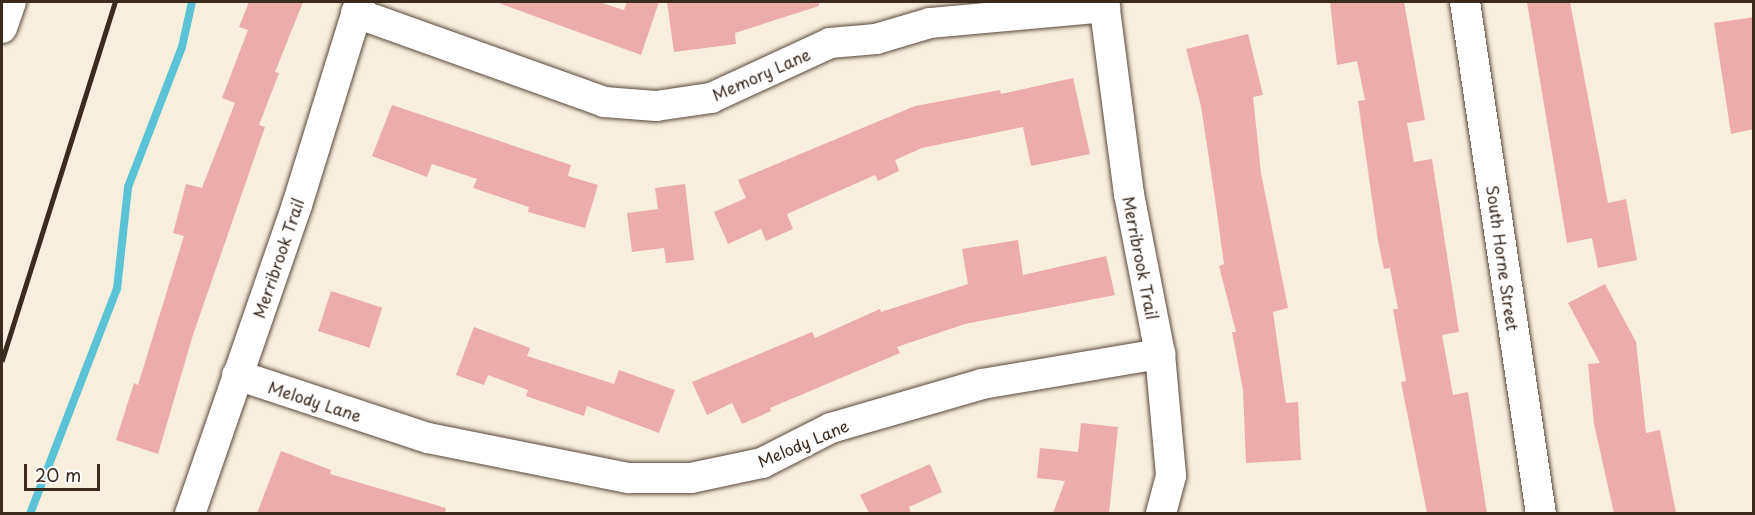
<!DOCTYPE html>
<style>
body{margin:0}
#map{position:relative;width:1755px;height:515px;overflow:hidden;background:#f8eedd;font-family:"Playpen Sans",sans-serif}
div>[style]{position:absolute}
.stream>*{height:8px;margin:-4px;padding:0 4px;transform-origin:4px;border-radius:4px;background:#5ac3d6}
.building>*{inset:0;background:#ecadaa;transform-origin:0 0}
.roads{filter:drop-shadow(0 0 2px #57473b) drop-shadow(0 0 2px #57473b)}
.minor>*{height:30px;margin:-15px;padding:0 15px;transform-origin:15px;border-radius:15px;background:#fff}
.rail>*{height:4.5px;margin:-2.25px;padding:0 2.25px;transform-origin:2.25px;border-radius:2.25px;background:#3b2a1e}
span{translate:-50% -50%;white-space:nowrap;text-align:center;line-height:1.15;-webkit-text-stroke:6px #fff;paint-order:stroke}
.street-label{font-size:16px;color:#3b2a1e}
.frame{position:absolute;inset:0;border:3px solid #3b2a1e;pointer-events:none}
.scale{position:absolute;left:24px;top:464px;width:76px;height:27px;box-sizing:border-box;border:3px solid #3b2a1e;border-top:0;padding-left:8px;font-size:18px;line-height:21px;white-space:nowrap;color:#3b2a1e;-webkit-text-stroke:4px #fff;paint-order:stroke}
</style>
<div id="map">
<div class="stream">
<i style="left:30px;top:514px;width:241px;rotate:-68.9deg"></i>
<i style="left:117px;top:289px;width:103px;rotate:-83.8deg"></i>
<i style="left:128px;top:187px;width:150px;rotate:-68.9deg"></i>
<i style="left:182px;top:47px;width:46px;rotate:-77.5deg"></i>
</div>
<div class="building">
<i style="clip-path:polygon(249px 2px,303px 2px,275px 72px,279px 73px,259px 125px,265px 127px,193px 335px,158px 454px,116px 440px,134px 383px,138px 385px,184px 236px,173px 233px,186px 184px,202px 188px,235px 103px,222px 98px,248px 30px,239px 27px)"></i>
<i style="clip-path:polygon(496px 2px,599px 2px,624px 10px,627px 2px,659px 2px,641px 55px)"></i>
<i style="clip-path:polygon(667px 2px,819px 2px,819px 6px,735px 33px,736px 44px,674px 52px)"></i>
<i style="clip-path:polygon(1330px 2px,1404px 2px,1425px 120px,1407px 123px,1414px 162px,1432px 159px,1459px 332px,1442px 335px,1453px 395px,1468px 392px,1487px 513px,1427px 513px,1401px 382px,1406px 381px,1393px 309px,1398px 309px,1390px 268px,1384px 269px,1378px 241px,1358px 101px,1365px 100px,1357px 61px,1337px 65px)"></i>
<i style="clip-path:polygon(1527px 2px,1570px 2px,1608px 203px,1626px 199px,1637px 260px,1598px 268px,1592px 238px,1567px 243px)"></i>
<i style="clip-path:polygon(1754px 17px,1754px 129px,1731px 134px,1714px 23px)"></i>
<i style="clip-path:polygon(1248px 34px,1263px 95px,1253px 97px,1261px 173px,1288px 308px,1273px 312px,1286px 403px,1298px 402px,1301px 460px,1246px 463px,1243px 390px,1232px 332px,1236px 332px,1219px 266px,1224px 264px,1214px 192px,1201px 106px,1186px 49px)"></i>
<i style="clip-path:polygon(1073px 78px,1090px 154px,1031px 166px,1023px 127px,922px 148px,895px 160px,899px 171px,878px 181px,875px 175px,787px 214px,793px 229px,766px 241px,761px 229px,728px 244px,714px 212px,746px 198px,738px 180px,915px 106px,1000px 90px,1001px 94px)"></i>
<i style="clip-path:polygon(392px 105px,571px 165px,568px 176px,598px 185px,585px 228px,528px 212px,529px 207px,473px 188px,477px 179px,432px 164px,427px 177px,372px 156px)"></i>
<i style="clip-path:polygon(685px 184px,694px 260px,666px 263px,664px 248px,632px 252px,627px 213px,658px 209px,655px 188px)"></i>
<i style="clip-path:polygon(1018px 240px,1023px 275px,1106px 256px,1115px 295px,965px 324px,897px 347px,900px 353px,770px 408px,771px 411px,742px 424px,732px 403px,707px 415px,692px 382px,812px 332px,815px 338px,880px 309px,881px 312px,968px 284px,962px 249px)"></i>
<i style="clip-path:polygon(1605px 284px,1636px 342px,1646px 433px,1660px 430px,1676px 513px,1614px 513px,1594px 424px,1588px 364px,1600px 363px,1568px 303px)"></i>
<i style="left:331px;top:291px;width:54px;height:42px;rotate:18deg"></i>
<i style="clip-path:polygon(474px 327px,530px 348px,527px 356px,614px 384px,619px 370px,675px 390px,659px 433px,587px 406px,584px 416px,526px 396px,528px 390px,488px 375px,484px 385px,456px 375px)"></i>
<i style="clip-path:polygon(1081px 423px,1118px 427px,1109px 513px,1053px 513px,1065px 481px,1037px 478px,1040px 448px,1078px 452px)"></i>
<i style="clip-path:polygon(281px 451px,331px 470px,330px 474px,446px 508px,445px 513px,257px 513px)"></i>
<i style="clip-path:polygon(930px 464px,942px 492px,909px 507px,911px 513px,869px 513px,860px 495px)"></i>
</div>
<div class="roads">
<div class="minor">
<i style="left:1104px;top:2px;width:194px;rotate:82.6deg"></i>
<i style="left:1129px;top:194px;width:163px;rotate:79deg"></i>
<i style="left:1160px;top:354px;width:122px;rotate:84.8deg"></i>
<i style="left:1171px;top:476px;width:39px;rotate:105deg"></i>
<i style="left:1465px;top:2px;width:518px;rotate:81.56deg"></i>
<i style="left:356px;top:13px;width:263px;rotate:19.7deg"></i>
<i style="left:604px;top:102px;width:52px;rotate:4.4deg"></i>
<i style="left:656px;top:106px;width:56px;rotate:-8.3deg"></i>
<i style="left:711px;top:98px;width:131px;rotate:-24.8deg"></i>
<i style="left:830px;top:43px;width:46px;rotate:-5deg"></i>
<i style="left:876px;top:39px;width:56px;rotate:-16.5deg"></i>
<i style="left:930px;top:23px;width:176px;rotate:-5.2deg"></i>
<i style="left:2px;top:28px;width:28px;rotate:-71deg"></i>
<i style="left:237px;top:375px;width:201px;rotate:18.3deg"></i>
<i style="left:428px;top:438px;width:205px;rotate:11.3deg"></i>
<i style="left:629px;top:478px;width:62px"></i>
<i style="left:691px;top:478px;width:73px;rotate:-11.9deg"></i>
<i style="left:762px;top:463px;width:77px;rotate:-26.9deg"></i>
<i style="left:831px;top:428px;width:157px;rotate:-16.2deg"></i>
<i style="left:982px;top:384px;width:181px;rotate:-9.6deg"></i>
<i style="left:190px;top:514px;width:327px;rotate:-70.9deg"></i>
<i style="left:297px;top:205px;width:213px;rotate:-72.8deg"></i>
</div>
</div>
<div class="rail">
<i style="left:2px;top:360px;width:375px;rotate:-72.5deg"></i>
</div>
<div class="street-label">
<span style="left:761px;top:74px;rotate:-24deg">Memory Lane</span>
<span style="left:278px;top:258px;rotate:-71deg">Merribrook Trail</span>
<span style="left:1141px;top:258px;rotate:79deg">Merribrook Trail</span>
<span style="left:1503px;top:258px;rotate:82deg">South Horne Street</span>
<span style="left:315px;top:401px;rotate:18deg">Melody Lane</span>
<span style="left:803px;top:443px;rotate:-23deg">Melody Lane</span>
</div>
<div class="frame"></div>
<div class="scale">20 m</div>
</div>
